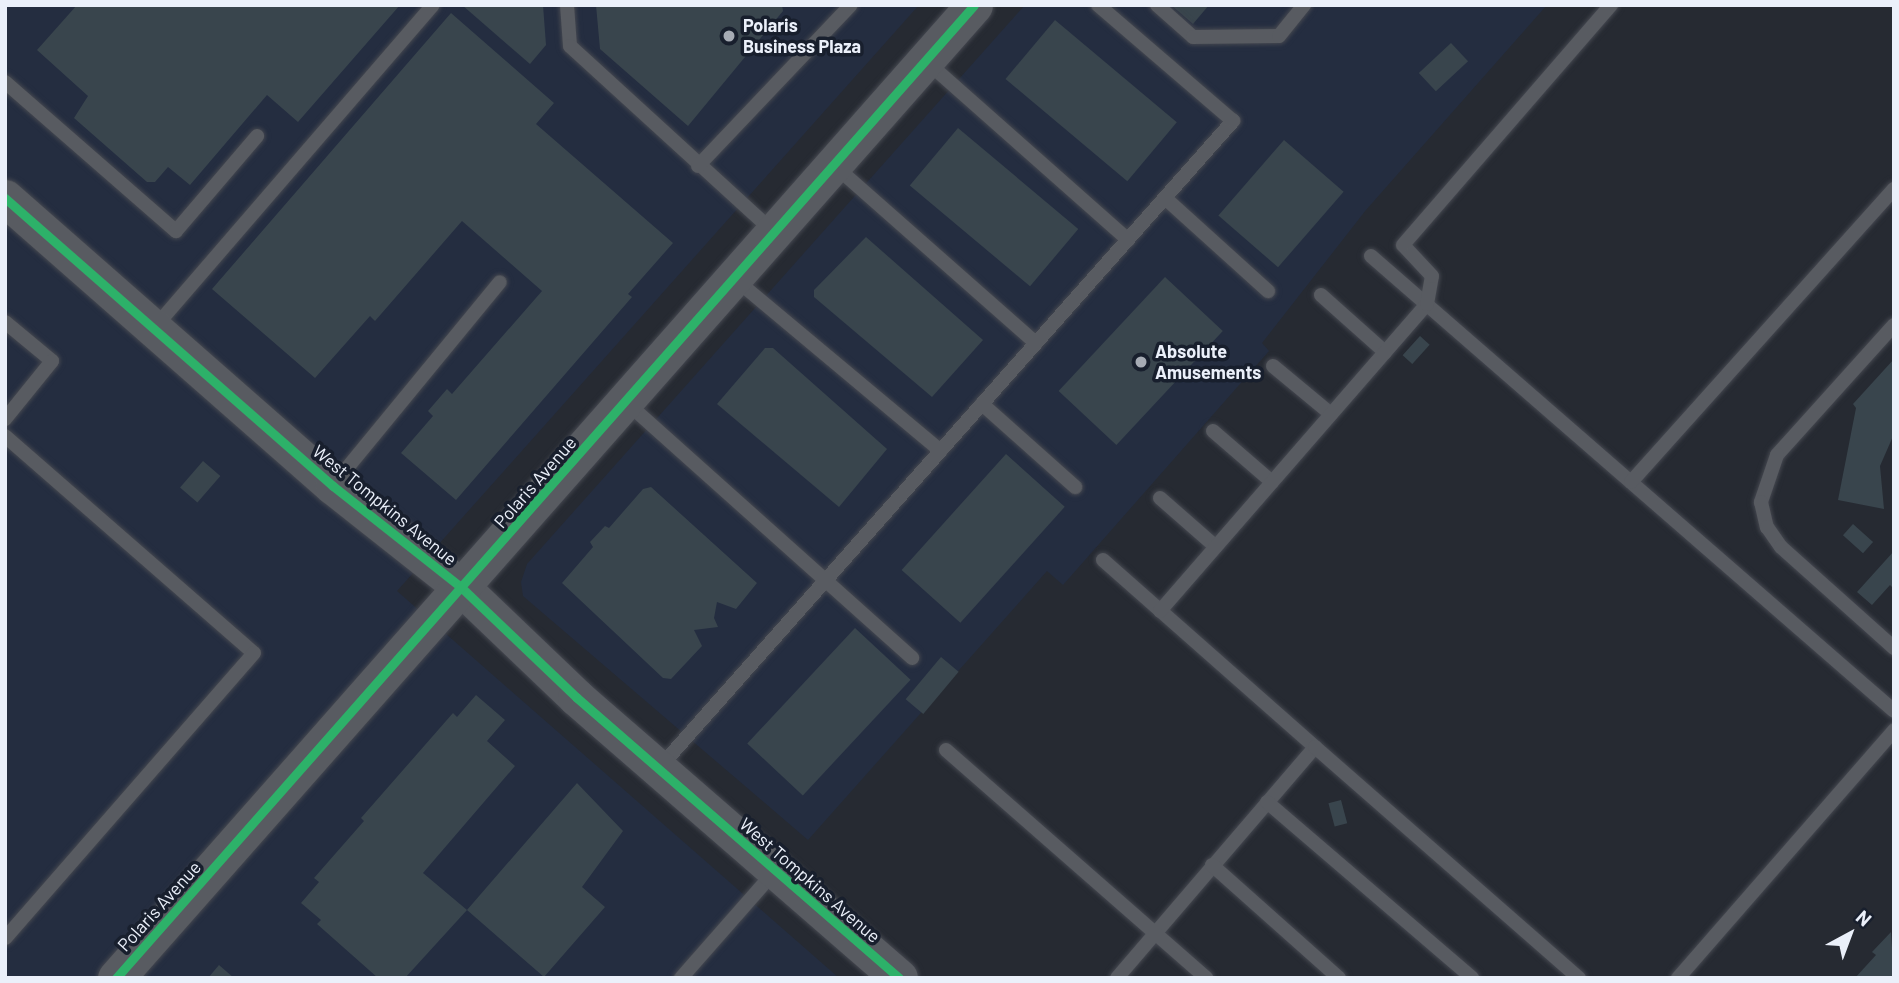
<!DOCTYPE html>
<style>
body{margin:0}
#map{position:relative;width:1899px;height:983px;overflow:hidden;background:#262a32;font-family:Barlow,sans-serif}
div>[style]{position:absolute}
.built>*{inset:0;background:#242d40}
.building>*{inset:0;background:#39454d;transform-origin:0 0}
.roads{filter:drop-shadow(0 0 2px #44474f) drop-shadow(0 0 2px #44474f)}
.service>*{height:14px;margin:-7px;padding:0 7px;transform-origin:7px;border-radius:7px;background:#585b61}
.tertiary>*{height:37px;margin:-18.5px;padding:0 18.5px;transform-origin:18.5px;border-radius:18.5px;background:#585b61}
.cycleway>*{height:9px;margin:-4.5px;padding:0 4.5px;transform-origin:4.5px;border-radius:4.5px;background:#2db169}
.dots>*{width:19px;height:19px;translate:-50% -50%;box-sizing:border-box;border:4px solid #181f2d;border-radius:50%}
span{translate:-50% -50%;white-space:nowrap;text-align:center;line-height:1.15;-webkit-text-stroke:7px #181f2d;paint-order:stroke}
.poi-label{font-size:18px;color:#ebf0fa;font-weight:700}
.left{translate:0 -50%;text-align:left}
.street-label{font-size:18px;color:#ebf0fa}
.frame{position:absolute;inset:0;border:7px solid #ebf0fa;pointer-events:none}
.north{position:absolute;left:1815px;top:899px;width:70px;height:70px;-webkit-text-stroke:5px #181f2d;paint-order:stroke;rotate:41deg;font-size:19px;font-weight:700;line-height:28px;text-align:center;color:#ebf0fa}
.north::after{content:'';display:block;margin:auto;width:24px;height:32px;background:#ebf0fa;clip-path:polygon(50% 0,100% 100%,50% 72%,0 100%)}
</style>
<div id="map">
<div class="built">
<i style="clip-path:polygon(5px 5px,919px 5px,397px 591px,839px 978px,5px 978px)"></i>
<i style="clip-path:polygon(1025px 5px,1547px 5px,1366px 210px,1262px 343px,1269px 351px,1063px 585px,1047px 571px,808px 840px,523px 596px,521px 582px,527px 564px)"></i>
</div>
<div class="building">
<i style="clip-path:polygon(77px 5px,400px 5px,298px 122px,267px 95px,190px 185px,168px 167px,155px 182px,147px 182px,74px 118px,88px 96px,37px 50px)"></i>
<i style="clip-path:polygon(462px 5px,543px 5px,546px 45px,530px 64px)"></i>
<i style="clip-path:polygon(596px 5px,782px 5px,783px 11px,688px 126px,600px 49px)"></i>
<i style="clip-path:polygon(1171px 5px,1209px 5px,1193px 24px)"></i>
<i style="clip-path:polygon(451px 13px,554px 103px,536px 124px,673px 243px,628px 294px,632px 297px,456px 500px,401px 453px,433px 416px,428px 411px,447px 389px,452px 394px,542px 291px,462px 221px,375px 321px,370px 316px,315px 378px,212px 289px)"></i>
<i style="left:1055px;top:20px;width:159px;height:77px;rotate:40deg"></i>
<i style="left:1451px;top:43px;width:25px;height:44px;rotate:47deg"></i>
<i style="left:958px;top:128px;width:157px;height:75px;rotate:40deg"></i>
<i style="left:1284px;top:140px;width:79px;height:100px;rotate:41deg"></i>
<i style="clip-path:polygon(866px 237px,983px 340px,932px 397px,814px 297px,814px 290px)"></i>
<i style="left:1165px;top:277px;width:79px;height:156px;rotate:43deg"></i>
<i style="left:1420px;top:336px;width:13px;height:26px;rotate:42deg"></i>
<i style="clip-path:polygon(765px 348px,773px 348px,887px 449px,839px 507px,717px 404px)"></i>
<i style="clip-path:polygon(1894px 359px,1894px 434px,1880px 466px,1884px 509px,1838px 500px,1856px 408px,1853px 404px)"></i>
<i style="left:1006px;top:454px;width:79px;height:156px;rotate:42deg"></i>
<i style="left:203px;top:461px;width:23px;height:35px;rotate:41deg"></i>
<i style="clip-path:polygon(651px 487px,757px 583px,736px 609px,717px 602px,714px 618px,718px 627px,694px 630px,702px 646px,671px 679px,663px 678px,562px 583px,593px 547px,590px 542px,605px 526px,609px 528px,643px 489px)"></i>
<i style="left:1853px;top:524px;width:27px;height:15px;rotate:42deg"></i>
<i style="clip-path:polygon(1894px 551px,1894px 589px,1890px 585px,1872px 605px,1857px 592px)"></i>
<i style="left:855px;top:628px;width:76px;height:158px;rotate:43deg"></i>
<i style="left:941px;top:657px;width:23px;height:55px;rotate:40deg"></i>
<i style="clip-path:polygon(476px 695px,505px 720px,487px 741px,515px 766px,423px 873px,467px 910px,405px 978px,378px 978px,317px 924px,321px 920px,301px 903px,319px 882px,314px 878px,364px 821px,361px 818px,453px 713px,457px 717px)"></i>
<i style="clip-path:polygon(577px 783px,623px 831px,582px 887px,605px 907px,544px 977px,467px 910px)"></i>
<i style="left:1341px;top:800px;width:24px;height:13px;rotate:75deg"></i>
<i style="clip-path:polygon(1891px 932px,1894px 978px,1855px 978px,1876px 955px,1872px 952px)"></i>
<i style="clip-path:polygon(219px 965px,234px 978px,208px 978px)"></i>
</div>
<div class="roads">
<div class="service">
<i style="left:567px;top:5px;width:41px;rotate:85.8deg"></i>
<i style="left:570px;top:46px;width:276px;rotate:42.4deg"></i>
<i style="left:1157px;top:5px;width:48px;rotate:41.6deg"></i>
<i style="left:1193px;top:37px;width:86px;rotate:-0.7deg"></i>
<i style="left:1279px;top:36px;width:40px;rotate:-51deg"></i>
<i style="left:926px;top:61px;width:270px;rotate:41.5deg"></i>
<i style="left:5px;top:82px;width:227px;rotate:41.1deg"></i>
<i style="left:176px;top:231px;width:125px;rotate:-49.5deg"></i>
<i style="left:698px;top:166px;width:222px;rotate:-46.5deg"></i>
<i style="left:835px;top:166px;width:268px;rotate:41.4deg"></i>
<i style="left:1165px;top:198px;width:139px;rotate:42.1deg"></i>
<i style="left:1371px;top:256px;width:693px;rotate:41.02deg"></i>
<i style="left:735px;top:279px;width:268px;rotate:39.9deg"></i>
<i style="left:1321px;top:295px;width:86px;rotate:41.7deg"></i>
<i style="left:5px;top:322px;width:61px;rotate:39.7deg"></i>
<i style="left:52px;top:361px;width:75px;rotate:129deg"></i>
<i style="left:1894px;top:325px;width:175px;rotate:132deg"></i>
<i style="left:1777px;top:455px;width:50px;rotate:108.8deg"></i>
<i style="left:1761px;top:502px;width:26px;rotate:77deg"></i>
<i style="left:1767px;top:527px;width:24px;rotate:55deg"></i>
<i style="left:1781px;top:547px;width:152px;rotate:41.8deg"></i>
<i style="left:155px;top:327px;width:425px;rotate:-49.2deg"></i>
<i style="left:1273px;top:366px;width:75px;rotate:39.6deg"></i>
<i style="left:626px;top:402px;width:384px;rotate:41.8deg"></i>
<i style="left:982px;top:404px;width:125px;rotate:41.7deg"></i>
<i style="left:1213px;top:431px;width:78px;rotate:40.8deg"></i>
<i style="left:5px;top:436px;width:330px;rotate:41.1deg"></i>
<i style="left:254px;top:653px;width:378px;rotate:131.1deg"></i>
<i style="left:1631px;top:482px;width:394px;rotate:-48.1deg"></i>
<i style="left:334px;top:484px;width:261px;rotate:-50.6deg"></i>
<i style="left:1160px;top:498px;width:74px;rotate:41.2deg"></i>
<i style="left:1103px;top:560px;width:283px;rotate:41.4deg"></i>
<i style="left:1315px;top:747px;width:304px;rotate:130.6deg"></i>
<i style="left:1160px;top:611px;width:407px;rotate:-49deg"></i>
<i style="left:1427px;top:304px;width:28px;rotate:-80deg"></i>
<i style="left:1432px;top:276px;width:42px;rotate:-133.1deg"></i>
<i style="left:1403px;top:245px;width:318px;rotate:-49.1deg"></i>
<i style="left:1315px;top:747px;width:351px;rotate:41.2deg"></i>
<i style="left:946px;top:750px;width:346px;rotate:41.2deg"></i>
<i style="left:660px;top:767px;width:864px;rotate:-48.43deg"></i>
<i style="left:1233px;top:121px;width:178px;rotate:-139.3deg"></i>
<i style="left:1267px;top:802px;width:270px;rotate:40.6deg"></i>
<i style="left:1212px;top:865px;width:170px;rotate:41.7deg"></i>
<i style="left:681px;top:978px;width:142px;rotate:-48.7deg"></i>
<i style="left:1678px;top:978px;width:329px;rotate:-48.9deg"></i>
</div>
<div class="tertiary">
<i style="left:5px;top:198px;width:436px;rotate:41.3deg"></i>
<i style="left:333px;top:486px;width:164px;rotate:38.3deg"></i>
<i style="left:462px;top:588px;width:158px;rotate:43.7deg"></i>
<i style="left:576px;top:697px;width:428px;rotate:41deg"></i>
<i style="left:116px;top:978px;width:1297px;rotate:-48.59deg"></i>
</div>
</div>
<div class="cycleway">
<i style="left:5px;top:198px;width:436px;rotate:41.3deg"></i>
<i style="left:333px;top:486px;width:164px;rotate:38.3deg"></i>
<i style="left:462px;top:588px;width:158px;rotate:43.7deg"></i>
<i style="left:576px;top:697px;width:428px;rotate:41deg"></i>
<i style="left:116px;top:978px;width:1297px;rotate:-48.59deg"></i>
</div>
<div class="dots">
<i style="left:729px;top:36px;background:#a6abb4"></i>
<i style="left:1141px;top:362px;background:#a6abb4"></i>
</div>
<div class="poi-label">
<span class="left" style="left:743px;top:36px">Polaris<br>Business Plaza</span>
<span class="left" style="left:1155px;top:362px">Absolute<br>Amusements</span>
</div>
<div class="street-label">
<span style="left:535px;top:482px;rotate:-49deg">Polaris Avenue</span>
<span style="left:385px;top:505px;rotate:39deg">West Tompkins Avenue</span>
<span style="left:810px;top:880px;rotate:41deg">West Tompkins Avenue</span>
<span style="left:159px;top:906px;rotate:-48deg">Polaris Avenue</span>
</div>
<div class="frame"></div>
<div class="north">N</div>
</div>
